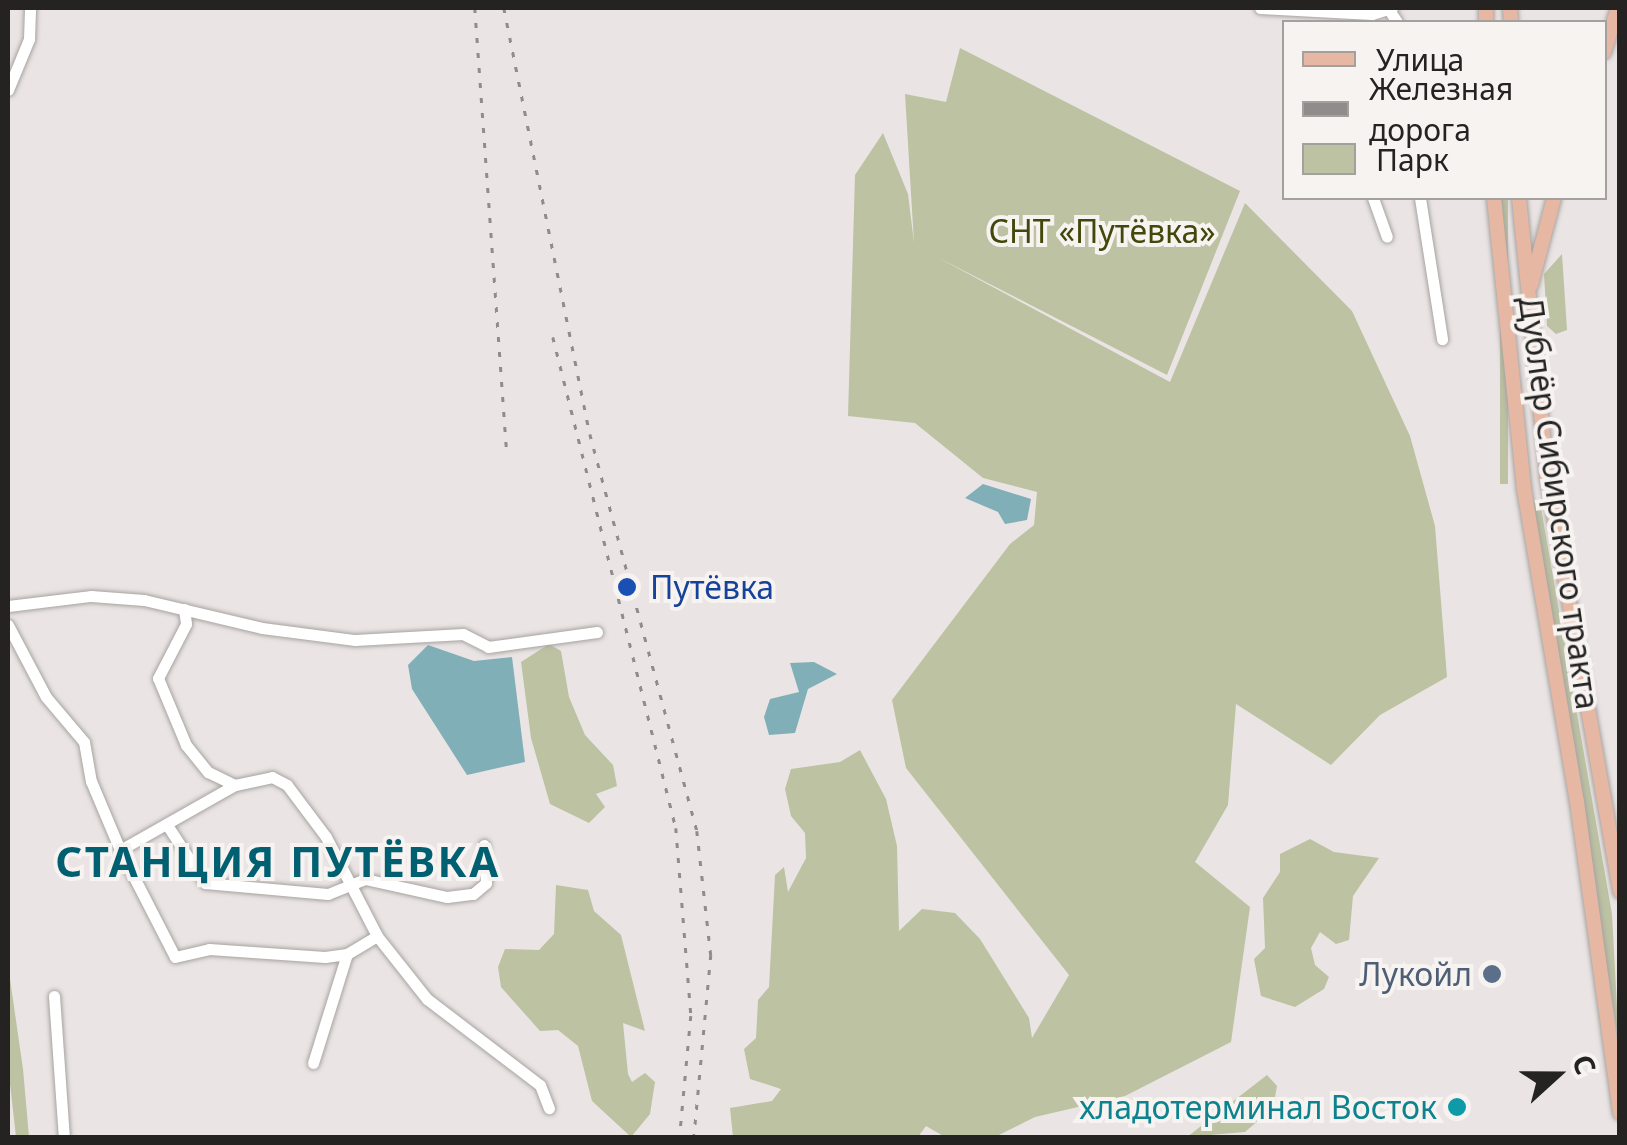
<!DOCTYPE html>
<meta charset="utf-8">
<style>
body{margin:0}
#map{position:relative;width:1627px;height:1145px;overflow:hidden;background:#eae5e4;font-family:"Noto Sans",sans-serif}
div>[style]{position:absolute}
.green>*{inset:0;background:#bcc2a2;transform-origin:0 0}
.water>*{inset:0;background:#80afb7}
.roads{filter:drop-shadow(0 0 2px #a7a3a1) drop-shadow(0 0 2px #a7a3a1)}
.minor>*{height:11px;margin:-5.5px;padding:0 5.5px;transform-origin:5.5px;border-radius:5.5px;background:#fff}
.major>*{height:14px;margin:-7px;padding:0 7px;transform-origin:7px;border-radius:7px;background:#e6b8a3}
.rail>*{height:2.5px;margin-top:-1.25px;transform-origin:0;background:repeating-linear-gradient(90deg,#8f8c8b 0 5px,transparent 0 15px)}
.dots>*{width:28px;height:28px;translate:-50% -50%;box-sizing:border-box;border:5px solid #f7f3f1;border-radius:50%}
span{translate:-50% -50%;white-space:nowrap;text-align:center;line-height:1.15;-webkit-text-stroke:8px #f7f3f1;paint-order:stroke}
.park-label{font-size:32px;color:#41480a}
.street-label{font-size:32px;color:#242322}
.transit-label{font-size:32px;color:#164399}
.left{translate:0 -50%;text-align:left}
.service-label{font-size:32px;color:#4e5e75}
.right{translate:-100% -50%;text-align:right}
.culture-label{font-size:32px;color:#0d838f}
.district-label{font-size:42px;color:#005f71;font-weight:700;letter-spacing:2.5px}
.frame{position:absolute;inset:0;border:10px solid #242322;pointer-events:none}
.legend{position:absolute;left:1282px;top:20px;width:325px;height:180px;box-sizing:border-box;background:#f7f3f1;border:2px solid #a3a09e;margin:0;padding:12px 18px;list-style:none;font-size:30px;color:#242322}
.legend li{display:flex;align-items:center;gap:20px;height:50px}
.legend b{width:50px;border:2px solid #a3a09e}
.north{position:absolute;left:1507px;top:1025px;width:100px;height:100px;-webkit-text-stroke:8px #f7f3f1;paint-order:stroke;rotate:69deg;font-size:28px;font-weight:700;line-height:40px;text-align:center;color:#242322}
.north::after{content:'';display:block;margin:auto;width:35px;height:45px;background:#242322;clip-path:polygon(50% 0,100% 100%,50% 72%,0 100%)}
</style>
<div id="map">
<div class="green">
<i style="clip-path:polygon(960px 48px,1240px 191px,1167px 375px,935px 256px,1170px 382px,1245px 203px,1352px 311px,1410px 436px,1435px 526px,1447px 677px,1380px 715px,1331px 765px,1236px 704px,1228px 805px,1195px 862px,1250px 907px,1231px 1042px,1125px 1096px,1035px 1117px,995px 1137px,945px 1137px,926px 1126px,918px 1137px,733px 1137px,730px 1108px,772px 1101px,781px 1089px,750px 1079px,744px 1049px,756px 1038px,758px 1000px,769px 987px,775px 875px,784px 867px,788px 892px,806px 858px,805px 833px,791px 816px,785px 789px,791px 769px,840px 762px,860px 750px,886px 799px,897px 846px,899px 931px,922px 909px,955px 913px,980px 939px,1029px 1018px,1032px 1038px,1069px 975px,906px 768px,892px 700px,1010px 544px,1034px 525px,1037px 492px,983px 478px,915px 423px,848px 416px,855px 175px,883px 133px,908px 194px,914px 243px,905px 94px,946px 102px)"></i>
<i style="left:1500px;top:198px;width:8px;height:286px"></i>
<i style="clip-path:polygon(1562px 254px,1567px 330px,1556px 334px,1547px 326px,1544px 274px)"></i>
<i style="clip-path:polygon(1540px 502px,1612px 914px,1619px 1044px,1532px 503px)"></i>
<i style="clip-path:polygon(549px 644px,561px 651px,569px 697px,585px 735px,613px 765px,617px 786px,596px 794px,605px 807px,589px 823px,550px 804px,531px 738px,521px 662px)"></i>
<i style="clip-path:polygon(1310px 839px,1334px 852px,1379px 858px,1353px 896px,1349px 940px,1336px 944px,1320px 932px,1311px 948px,1315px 965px,1329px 977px,1324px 989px,1295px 1007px,1261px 996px,1254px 959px,1265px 948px,1263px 898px,1280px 872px,1280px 854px)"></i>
<i style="clip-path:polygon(556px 885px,588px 890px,594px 911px,621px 935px,645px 1031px,623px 1023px,628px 1074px,632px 1082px,645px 1073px,655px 1082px,650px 1114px,631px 1137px,592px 1101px,578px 1046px,558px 1030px,540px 1031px,501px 987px,498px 967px,505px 949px,539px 950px,554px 934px)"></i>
<i style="clip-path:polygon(8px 965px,23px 1069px,29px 1137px,16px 1137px,8px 1066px)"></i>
<i style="clip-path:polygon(1267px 1075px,1277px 1086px,1273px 1108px,1245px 1132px,1187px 1137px)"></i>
</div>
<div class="water">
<i style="clip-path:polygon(983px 484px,1031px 499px,1027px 520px,1005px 524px,998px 512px,965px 498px)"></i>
<i style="clip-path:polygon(428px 645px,474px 661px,512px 657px,525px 762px,467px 775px,412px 689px,408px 665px)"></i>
<i style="clip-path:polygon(814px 662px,837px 674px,808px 689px,795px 733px,769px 735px,764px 717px,770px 699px,799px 692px,790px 663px)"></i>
</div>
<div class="roads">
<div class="minor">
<i style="left:1260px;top:8px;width:112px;rotate:3.1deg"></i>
<i style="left:1372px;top:14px;width:21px;rotate:-17deg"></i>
<i style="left:1389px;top:10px;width:14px;rotate:56deg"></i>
<i style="left:8px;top:90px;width:55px;rotate:-67.6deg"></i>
<i style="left:29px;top:39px;width:31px;rotate:-88deg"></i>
<i style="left:1373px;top:198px;width:41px;rotate:70.3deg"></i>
<i style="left:1420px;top:198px;width:143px;rotate:81.1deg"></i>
<i style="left:8px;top:606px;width:84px;rotate:-6.9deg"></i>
<i style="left:91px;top:596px;width:53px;rotate:4.3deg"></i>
<i style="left:144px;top:600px;width:121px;rotate:13.3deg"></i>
<i style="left:262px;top:628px;width:94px;rotate:7.4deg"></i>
<i style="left:355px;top:640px;width:108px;rotate:-3.2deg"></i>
<i style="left:463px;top:634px;width:28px;rotate:27deg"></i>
<i style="left:488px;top:647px;width:110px;rotate:-7.8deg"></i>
<i style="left:184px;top:609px;width:15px;rotate:82deg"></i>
<i style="left:186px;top:624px;width:61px;rotate:117.4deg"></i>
<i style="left:158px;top:678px;width:73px;rotate:67.3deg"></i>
<i style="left:186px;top:745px;width:35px;rotate:51deg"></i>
<i style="left:208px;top:772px;width:30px;rotate:26deg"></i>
<i style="left:235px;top:785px;width:38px;rotate:-12deg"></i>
<i style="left:272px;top:777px;width:17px;rotate:28deg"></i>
<i style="left:287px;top:785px;width:65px;rotate:53.1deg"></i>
<i style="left:326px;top:837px;width:111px;rotate:62.7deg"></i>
<i style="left:377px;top:936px;width:80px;rotate:51.6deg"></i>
<i style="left:427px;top:999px;width:142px;rotate:37.3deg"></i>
<i style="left:540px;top:1085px;width:25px;rotate:69deg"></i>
<i style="left:8px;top:625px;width:81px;rotate:62.2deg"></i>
<i style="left:46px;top:697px;width:59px;rotate:49.8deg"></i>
<i style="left:84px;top:742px;width:40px;rotate:80deg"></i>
<i style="left:91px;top:781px;width:75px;rotate:67.2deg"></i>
<i style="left:120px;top:850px;width:120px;rotate:62.8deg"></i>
<i style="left:175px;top:957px;width:35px;rotate:-13deg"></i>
<i style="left:209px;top:949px;width:116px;rotate:3.9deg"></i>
<i style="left:325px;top:957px;width:22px;rotate:-8deg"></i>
<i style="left:347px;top:954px;width:35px;rotate:-31deg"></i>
<i style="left:169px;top:828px;width:66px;rotate:56.8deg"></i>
<i style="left:205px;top:883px;width:123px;rotate:5.1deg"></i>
<i style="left:328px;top:894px;width:40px;rotate:-22deg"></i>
<i style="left:365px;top:879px;width:84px;rotate:12.4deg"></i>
<i style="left:447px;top:897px;width:26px;rotate:-7deg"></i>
<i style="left:473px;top:894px;width:17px;rotate:-40deg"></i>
<i style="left:486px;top:883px;width:38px;rotate:-93deg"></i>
<i style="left:120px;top:850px;width:132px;rotate:-29.5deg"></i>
<i style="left:54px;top:996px;width:142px;rotate:86deg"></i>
<i style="left:313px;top:1063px;width:114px;rotate:-72.7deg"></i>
</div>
<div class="major">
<i style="left:1486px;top:8px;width:14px;rotate:90deg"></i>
<i style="left:1510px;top:8px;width:14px;rotate:86deg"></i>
<i style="left:1604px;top:52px;width:46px;rotate:-72.3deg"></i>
<i style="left:1494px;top:198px;width:293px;rotate:84.1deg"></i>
<i style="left:1524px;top:489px;width:317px;rotate:80.4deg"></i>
<i style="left:1577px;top:802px;width:314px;rotate:82.1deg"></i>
<i style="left:1519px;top:198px;width:279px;rotate:84.2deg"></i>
<i style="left:1547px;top:476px;width:422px;rotate:80deg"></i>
<i style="left:1531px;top:285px;width:90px;rotate:-75.2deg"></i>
</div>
</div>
<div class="rail">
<i style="left:475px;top:8px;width:447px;rotate:85.9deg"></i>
<i style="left:504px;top:8px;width:435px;rotate:78.6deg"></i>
<i style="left:590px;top:434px;width:411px;rotate:74.9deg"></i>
<i style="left:697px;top:831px;width:125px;rotate:83.6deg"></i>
<i style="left:711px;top:955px;width:184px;rotate:95.3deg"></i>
<i style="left:553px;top:337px;width:506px;rotate:75.94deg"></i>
<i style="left:676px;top:828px;width:189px;rotate:85.4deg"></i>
<i style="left:691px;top:1016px;width:120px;rotate:95.3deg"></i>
</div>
<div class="dots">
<i style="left:627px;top:587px;background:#1a4fb4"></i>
<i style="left:1492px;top:974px;background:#5c6f8a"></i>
<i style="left:1457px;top:1107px;background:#0f9aa8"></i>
</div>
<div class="park-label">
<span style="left:1102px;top:231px">СНТ «Путёвка»</span>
</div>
<div class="street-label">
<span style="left:1559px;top:503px;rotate:82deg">Дублёр Сибирского тракта</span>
</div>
<div class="transit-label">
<span class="left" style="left:650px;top:587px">Путёвка</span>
</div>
<div class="service-label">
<span class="right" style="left:1472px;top:974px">Лукойл</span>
</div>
<div class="culture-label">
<span class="right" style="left:1437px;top:1107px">хладотерминал Восток</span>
</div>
<div class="district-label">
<span style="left:278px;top:861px">СТАНЦИЯ ПУТЁВКА</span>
</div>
<div class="frame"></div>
<ul class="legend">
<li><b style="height:12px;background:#e6b8a3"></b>Улица</li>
<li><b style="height:12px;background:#8f8c8b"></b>Железная дорога</li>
<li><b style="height:28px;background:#bcc2a2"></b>Парк</li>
</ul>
<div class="north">С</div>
</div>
